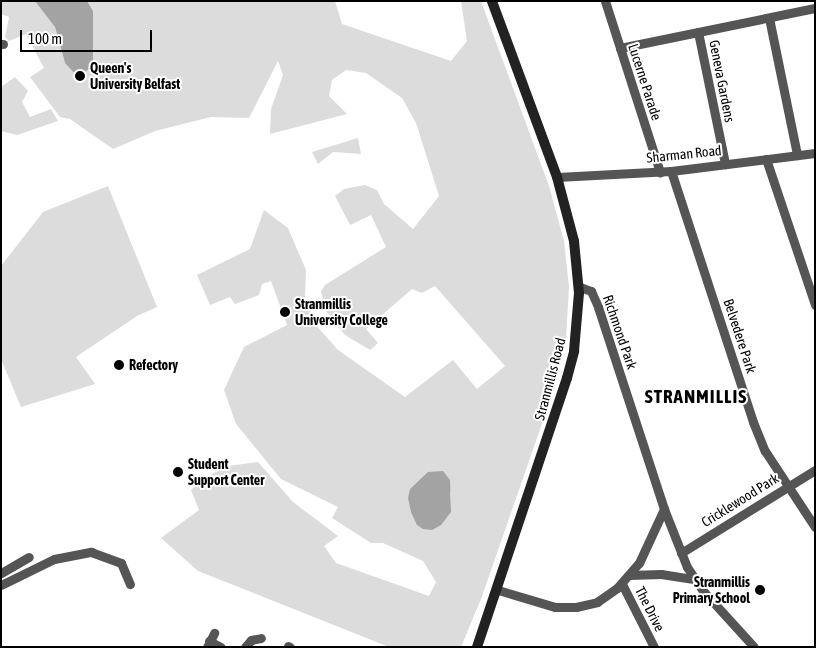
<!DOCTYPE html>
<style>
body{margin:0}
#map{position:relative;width:816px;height:648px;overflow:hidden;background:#fff;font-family:"Asap Condensed",sans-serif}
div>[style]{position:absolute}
.green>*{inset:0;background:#dcdcdc}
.water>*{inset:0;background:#a3a3a3}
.street>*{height:9px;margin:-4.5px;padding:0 4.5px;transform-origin:4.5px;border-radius:4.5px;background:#555}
.secondary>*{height:10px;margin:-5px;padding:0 5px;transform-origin:5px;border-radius:5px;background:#222}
.dots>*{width:14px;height:14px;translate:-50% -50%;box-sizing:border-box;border:2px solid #fff;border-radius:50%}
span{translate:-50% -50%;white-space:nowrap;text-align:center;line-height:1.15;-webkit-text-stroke:4px #fff;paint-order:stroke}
.poi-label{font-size:14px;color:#000;font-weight:700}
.left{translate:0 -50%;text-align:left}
.right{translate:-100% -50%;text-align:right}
.street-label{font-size:14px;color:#000}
.district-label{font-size:19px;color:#000;font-weight:700;letter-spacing:1px}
.frame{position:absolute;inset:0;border:2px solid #000;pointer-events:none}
.scale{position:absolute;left:20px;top:30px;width:132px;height:22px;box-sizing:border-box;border:2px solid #000;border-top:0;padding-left:6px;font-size:15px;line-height:18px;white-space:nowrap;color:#000;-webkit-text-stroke:4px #fff;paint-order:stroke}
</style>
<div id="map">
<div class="green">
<i style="clip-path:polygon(evenodd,1px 1px,35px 1px,40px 4px,55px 27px,65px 63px,93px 11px,87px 1px,335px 1px,342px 24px,451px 61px,467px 41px,461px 1px,481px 1px,549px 186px,564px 241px,569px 287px,566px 338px,552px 395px,481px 599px,461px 647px,389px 647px,198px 571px,161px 538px,199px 510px,191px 490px,202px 479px,228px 466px,258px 462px,293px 502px,338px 536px,324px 546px,336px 563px,429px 596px,436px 582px,423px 561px,383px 543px,371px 543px,332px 518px,338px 507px,281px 479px,236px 424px,224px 390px,244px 347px,287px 325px,271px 281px,262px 284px,259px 295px,235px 304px,230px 297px,210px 305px,197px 275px,250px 249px,264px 210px,288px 228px,306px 270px,305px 298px,315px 324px,338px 350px,405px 397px,453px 360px,477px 389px,505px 366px,435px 286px,422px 293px,412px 289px,366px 329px,378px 343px,370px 350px,345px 335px,326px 311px,321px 291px,325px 285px,386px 247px,371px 215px,350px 225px,335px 196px,344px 189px,365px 185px,377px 190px,384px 204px,413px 229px,439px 196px,416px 123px,402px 98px,366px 73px,346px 70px,332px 80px,329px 96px,347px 114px,270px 134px,271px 109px,283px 75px,278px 61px,249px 118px,211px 117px,155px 131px,113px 149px,70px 119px,60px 117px,30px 77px,44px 68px,26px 34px,9px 41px,5px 37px,9px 17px,1px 14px,1px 1px,451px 492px,451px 512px,408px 498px,451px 492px)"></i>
<i style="clip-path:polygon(15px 77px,28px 91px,22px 102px,30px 117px,51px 109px,58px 121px,17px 135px,1px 131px,1px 87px)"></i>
<i style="clip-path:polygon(358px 138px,361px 154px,333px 152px,318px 164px,312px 152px)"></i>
<i style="clip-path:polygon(108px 186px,157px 307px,137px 316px,76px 357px,95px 384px,21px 407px,1px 359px,1px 266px,43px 212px)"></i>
</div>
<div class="water">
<i style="clip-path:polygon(35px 1px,87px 1px,93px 11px,93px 66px,78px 77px,65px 63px,55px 27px)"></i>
<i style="clip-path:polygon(443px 471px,450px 480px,451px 512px,441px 525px,432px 530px,423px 529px,417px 525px,411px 512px,408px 498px,410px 489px,428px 472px)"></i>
</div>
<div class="street">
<i style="left:605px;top:1px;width:180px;rotate:72.2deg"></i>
<i style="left:769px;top:18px;width:140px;rotate:78.4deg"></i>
<i style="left:698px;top:32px;width:135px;rotate:78.4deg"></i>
<i style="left:1px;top:44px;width:2px"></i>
<i style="left:620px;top:48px;width:199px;rotate:-11.6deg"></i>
<i style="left:766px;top:159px;width:154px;rotate:71.4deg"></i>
<i style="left:671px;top:171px;width:264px;rotate:71.9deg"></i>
<i style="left:753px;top:422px;width:31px;rotate:68deg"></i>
<i style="left:765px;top:451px;width:91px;rotate:56.7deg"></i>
<i style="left:557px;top:177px;width:114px;rotate:-3deg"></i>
<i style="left:671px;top:171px;width:145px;rotate:-7.1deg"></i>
<i style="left:580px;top:287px;width:12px;rotate:20deg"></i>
<i style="left:591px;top:291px;width:17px;rotate:66deg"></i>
<i style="left:598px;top:307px;width:213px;rotate:71.9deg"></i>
<i style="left:664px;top:509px;width:62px;rotate:68.4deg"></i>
<i style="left:687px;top:567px;width:30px;rotate:56deg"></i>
<i style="left:704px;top:592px;width:74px;rotate:47.7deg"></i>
<i style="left:681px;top:553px;width:158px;rotate:-31.8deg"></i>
<i style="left:1px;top:573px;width:32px;rotate:-30deg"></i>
<i style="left:629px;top:575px;width:32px;rotate:-2deg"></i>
<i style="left:661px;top:574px;width:33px;rotate:9deg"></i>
<i style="left:622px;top:584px;width:71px;rotate:63.1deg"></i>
<i style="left:1px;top:585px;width:59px;rotate:-26.1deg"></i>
<i style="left:54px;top:559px;width:38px;rotate:-11deg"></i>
<i style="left:91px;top:552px;width:32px;rotate:20deg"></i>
<i style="left:121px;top:563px;width:23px;rotate:67deg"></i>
<i style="left:498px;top:590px;width:59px;rotate:16.6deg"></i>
<i style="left:555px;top:607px;width:21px"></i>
<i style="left:576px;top:607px;width:22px;rotate:-13deg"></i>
<i style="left:597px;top:602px;width:24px;rotate:-35deg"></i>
<i style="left:617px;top:588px;width:33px;rotate:-49deg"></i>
<i style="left:639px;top:563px;width:60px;rotate:-65.2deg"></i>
<i style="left:209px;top:641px;width:13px;rotate:27deg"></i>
<i style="left:288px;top:646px;width:2px;rotate:27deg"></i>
<i style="left:207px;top:647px;width:16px;rotate:-63deg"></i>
<i style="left:245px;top:647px;width:9px;rotate:-49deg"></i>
<i style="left:251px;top:640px;width:10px;rotate:-11deg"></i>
</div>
<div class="secondary">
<i style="left:477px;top:647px;width:284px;rotate:-71.5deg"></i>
<i style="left:567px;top:378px;width:28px;rotate:-75deg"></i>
<i style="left:574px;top:351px;width:58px;rotate:-85.1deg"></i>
<i style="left:579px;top:293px;width:52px;rotate:-95.5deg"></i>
<i style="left:574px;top:241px;width:66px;rotate:-104.9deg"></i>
<i style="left:557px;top:177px;width:188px;rotate:-110.3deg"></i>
</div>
<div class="dots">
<i style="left:80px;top:76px;background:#000"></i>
<i style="left:285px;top:312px;background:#000"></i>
<i style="left:119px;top:365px;background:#000"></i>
<i style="left:178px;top:472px;background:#000"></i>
<i style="left:760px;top:590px;background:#000"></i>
</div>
<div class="poi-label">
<span class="left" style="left:90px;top:76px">Queen's<br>University Belfast</span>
<span class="left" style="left:295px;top:312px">Stranmillis<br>University College</span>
<span class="left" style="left:129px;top:365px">Refectory</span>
<span class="left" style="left:188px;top:472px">Student<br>Support Center</span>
<span class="right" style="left:750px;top:590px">Stranmillis<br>Primary School</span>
</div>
<div class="street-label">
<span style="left:722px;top:81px;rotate:79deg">Geneva Gardens</span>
<span style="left:645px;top:82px;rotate:72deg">Lucerne Parade</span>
<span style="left:684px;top:154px;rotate:-6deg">Sharman Road</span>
<span style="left:620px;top:332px;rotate:71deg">Richmond Park</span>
<span style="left:740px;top:336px;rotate:72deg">Belvedere Park</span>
<span style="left:550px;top:379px;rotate:-75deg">Stranmillis Road</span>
<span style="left:740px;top:500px;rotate:-32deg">Cricklewood Park</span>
<span style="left:650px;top:609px;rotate:63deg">The Drive</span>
</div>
<div class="district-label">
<span style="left:696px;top:397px">STRANMILLIS</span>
</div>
<div class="frame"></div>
<div class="scale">100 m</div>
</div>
